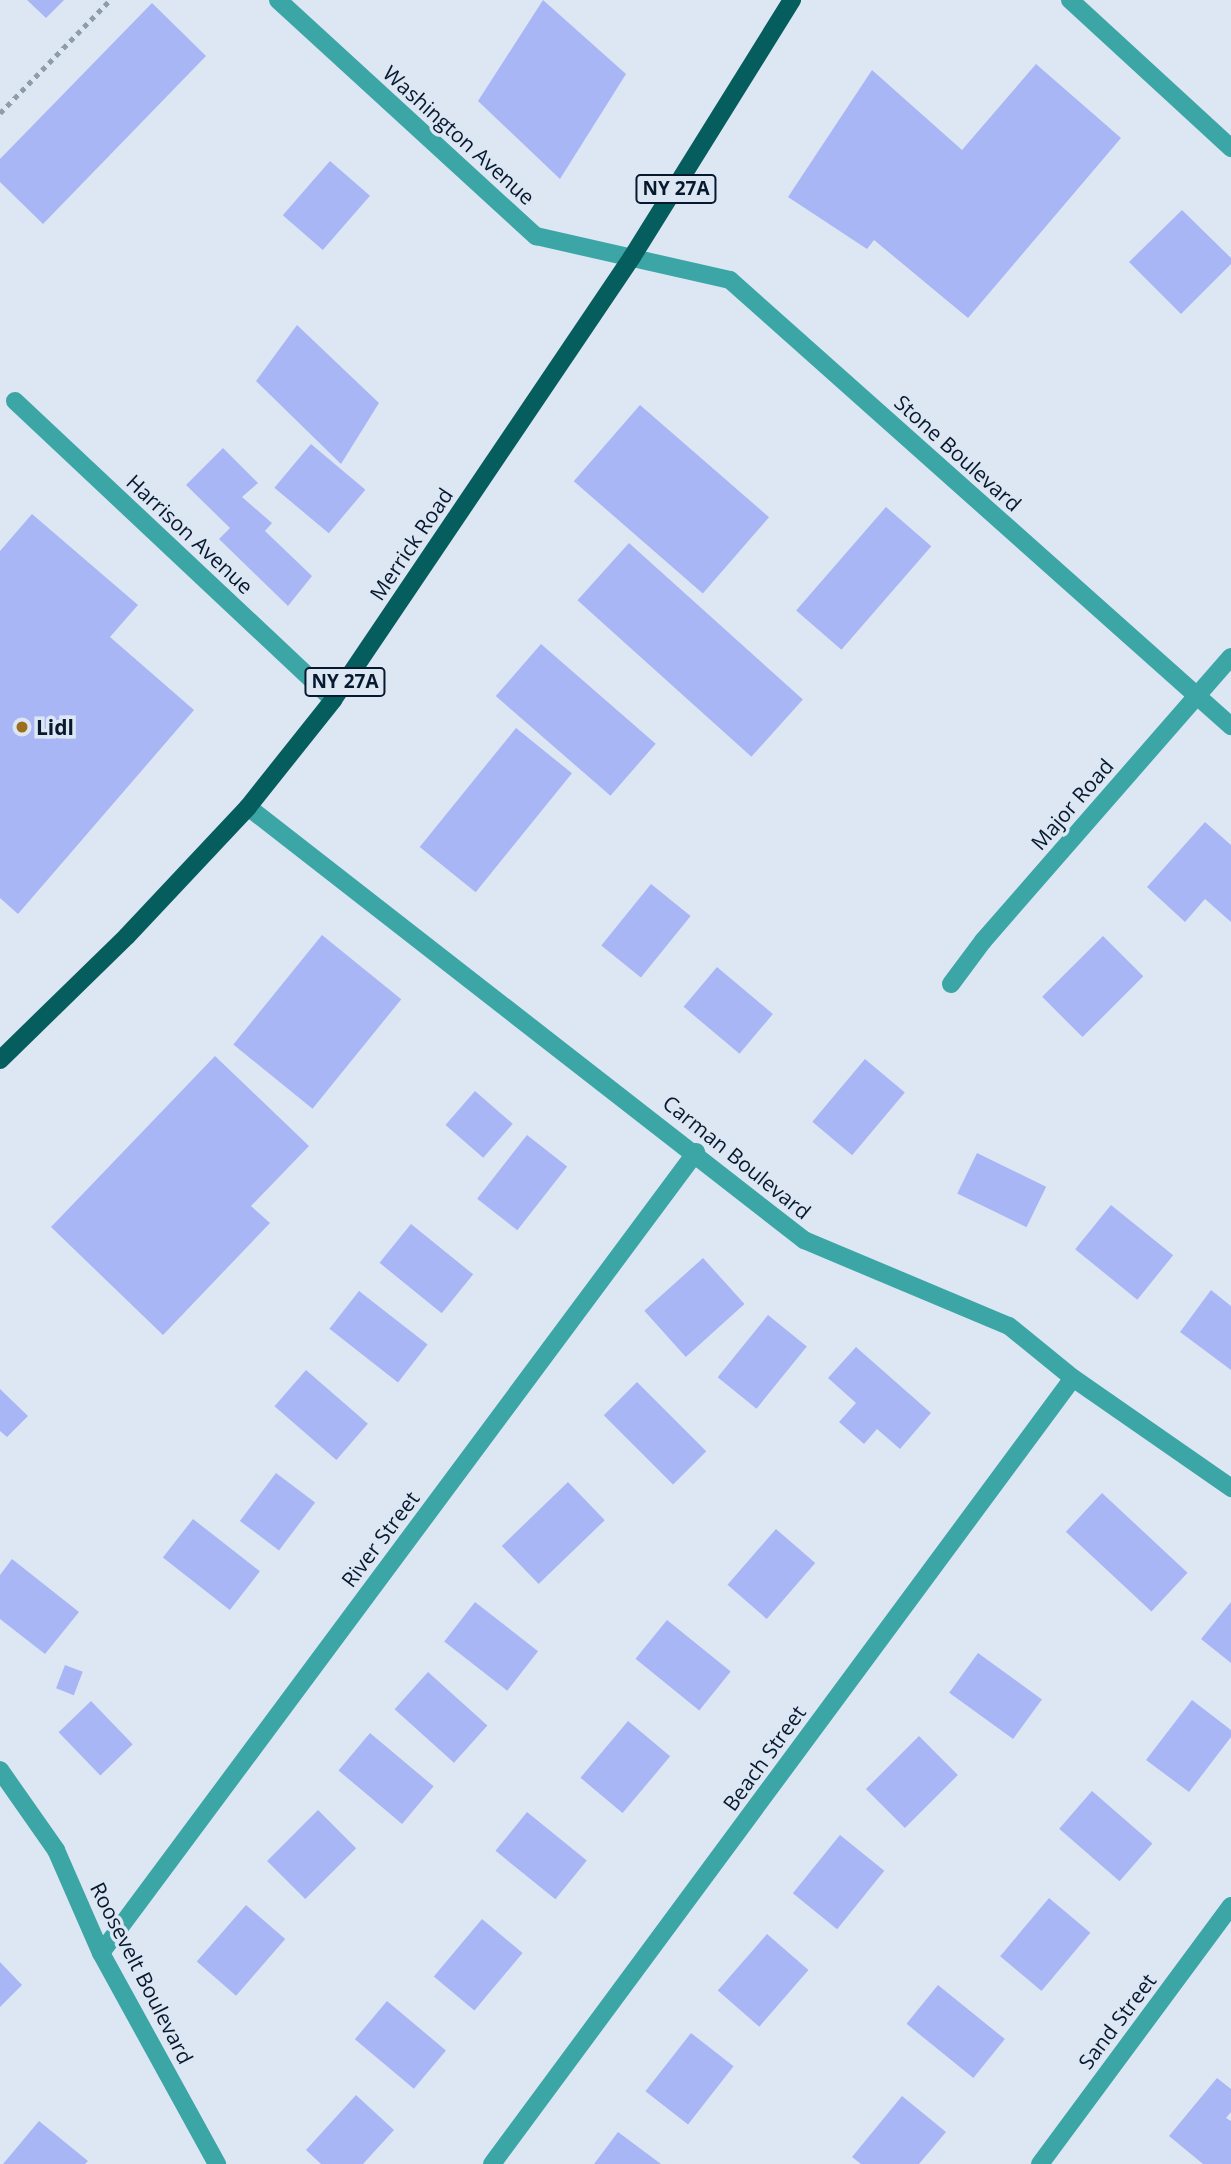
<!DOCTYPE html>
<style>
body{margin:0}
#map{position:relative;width:1231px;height:2164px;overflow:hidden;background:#dde7f3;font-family:"Open Sans",sans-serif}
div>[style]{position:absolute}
.building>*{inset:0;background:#a9b6f6;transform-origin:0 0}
.path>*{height:4.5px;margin-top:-2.25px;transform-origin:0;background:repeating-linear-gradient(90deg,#8f9cac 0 5px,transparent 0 10px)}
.minor>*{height:18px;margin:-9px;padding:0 9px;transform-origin:9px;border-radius:9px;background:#3ba6a5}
.primary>*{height:18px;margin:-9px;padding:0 9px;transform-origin:9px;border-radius:9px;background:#065d5d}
.dots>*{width:19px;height:19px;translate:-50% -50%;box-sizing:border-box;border:4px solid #dde7f3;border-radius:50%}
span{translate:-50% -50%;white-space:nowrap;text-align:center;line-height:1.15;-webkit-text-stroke:7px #dde7f3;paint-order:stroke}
.shield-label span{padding:2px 5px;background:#dde7f3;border:2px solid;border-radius:5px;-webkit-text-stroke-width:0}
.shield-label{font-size:19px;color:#07192f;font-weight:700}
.street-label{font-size:21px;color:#07192f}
.poi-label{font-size:21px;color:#07192f;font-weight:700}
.left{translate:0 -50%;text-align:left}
</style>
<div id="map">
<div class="building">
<i style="clip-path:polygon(27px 0,64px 0,46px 18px)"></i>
<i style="clip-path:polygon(543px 0,626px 74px,560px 179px,478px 101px)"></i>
<i style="clip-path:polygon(152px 3px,206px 56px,43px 224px,0 182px,0 159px)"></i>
<i style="clip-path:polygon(1036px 64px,1121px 138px,968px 318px,874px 240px,867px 249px,788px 197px,872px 70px,962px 150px)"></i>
<i style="left:330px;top:161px;width:53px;height:72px;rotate:41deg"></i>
<i style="clip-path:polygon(1182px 210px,1231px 258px,1231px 264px,1181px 314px,1129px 262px)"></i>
<i style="clip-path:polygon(297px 325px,379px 403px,341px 464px,256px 381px)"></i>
<i style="left:640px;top:405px;width:171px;height:101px;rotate:41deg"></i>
<i style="left:311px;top:444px;width:71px;height:57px;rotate:40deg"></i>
<i style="clip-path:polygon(223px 448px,258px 483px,242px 497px,272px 523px,265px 531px,312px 576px,288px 606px,219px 539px,230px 528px,186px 485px)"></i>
<i style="left:886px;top:507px;width:60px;height:137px;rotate:41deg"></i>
<i style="clip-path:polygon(32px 514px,138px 605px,110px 637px,194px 710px,18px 914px,0 898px,0 551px)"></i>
<i style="left:629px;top:543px;width:234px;height:77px;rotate:42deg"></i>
<i style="left:541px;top:644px;width:152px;height:69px;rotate:41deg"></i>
<i style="left:516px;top:728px;width:72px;height:153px;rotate:39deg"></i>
<i style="clip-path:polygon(1205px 822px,1231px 845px,1231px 922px,1205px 899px,1185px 922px,1147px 887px)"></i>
<i style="left:651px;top:884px;width:51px;height:79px;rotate:39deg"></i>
<i style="left:322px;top:935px;width:102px;height:141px;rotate:39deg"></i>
<i style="left:1103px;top:936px;width:57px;height:86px;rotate:45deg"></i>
<i style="left:717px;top:967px;width:73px;height:52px;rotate:40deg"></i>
<i style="clip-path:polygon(215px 1056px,309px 1146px,251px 1206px,270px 1223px,163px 1335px,51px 1227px)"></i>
<i style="left:865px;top:1059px;width:52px;height:82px;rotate:40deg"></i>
<i style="left:475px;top:1091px;width:50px;height:45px;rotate:41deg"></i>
<i style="left:527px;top:1135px;width:51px;height:81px;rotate:38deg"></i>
<i style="left:977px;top:1153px;width:77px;height:45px;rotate:26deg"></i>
<i style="left:1111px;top:1205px;width:80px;height:57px;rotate:39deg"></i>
<i style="left:411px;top:1224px;width:80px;height:50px;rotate:39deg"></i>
<i style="left:703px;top:1258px;width:62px;height:79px;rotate:48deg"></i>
<i style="clip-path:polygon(1211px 1290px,1231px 1306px,1231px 1370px,1180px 1332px)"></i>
<i style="left:359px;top:1291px;width:87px;height:48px;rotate:38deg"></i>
<i style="left:768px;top:1315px;width:50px;height:80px;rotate:39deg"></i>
<i style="clip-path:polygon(856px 1347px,931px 1413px,900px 1449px,877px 1429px,864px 1444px,839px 1422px,856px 1403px,828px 1378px)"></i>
<i style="left:306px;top:1370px;width:82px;height:48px;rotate:41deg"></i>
<i style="left:637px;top:1382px;width:98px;height:47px;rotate:45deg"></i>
<i style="clip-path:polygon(0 1389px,28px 1416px,7px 1437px,0 1431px)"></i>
<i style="left:276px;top:1473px;width:49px;height:60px;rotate:37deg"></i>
<i style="left:568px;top:1482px;width:53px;height:92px;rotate:46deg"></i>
<i style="left:1102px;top:1493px;width:117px;height:53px;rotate:43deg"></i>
<i style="left:193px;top:1519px;width:85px;height:49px;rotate:38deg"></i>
<i style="left:776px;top:1529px;width:52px;height:74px;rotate:41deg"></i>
<i style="clip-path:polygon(12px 1559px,79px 1612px,45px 1654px,0 1619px,0 1575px)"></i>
<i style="left:475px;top:1602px;width:80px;height:50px;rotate:38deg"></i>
<i style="clip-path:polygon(1231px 1602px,1231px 1663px,1201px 1639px)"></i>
<i style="left:667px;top:1620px;width:82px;height:50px;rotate:39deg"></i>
<i style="left:978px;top:1653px;width:79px;height:49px;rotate:36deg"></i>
<i style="left:65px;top:1665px;width:19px;height:25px;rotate:21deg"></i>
<i style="left:428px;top:1672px;width:80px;height:50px;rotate:42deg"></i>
<i style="clip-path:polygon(1192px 1700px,1231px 1730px,1231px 1737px,1189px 1792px,1146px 1760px)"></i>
<i style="left:91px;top:1701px;width:60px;height:45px;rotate:46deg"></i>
<i style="left:628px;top:1721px;width:55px;height:74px;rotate:40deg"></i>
<i style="left:370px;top:1733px;width:83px;height:49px;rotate:40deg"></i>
<i style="left:919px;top:1736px;width:55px;height:75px;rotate:45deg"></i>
<i style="left:1092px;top:1791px;width:80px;height:50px;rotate:41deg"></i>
<i style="left:318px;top:1810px;width:54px;height:72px;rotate:45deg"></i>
<i style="left:527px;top:1812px;width:77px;height:50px;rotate:39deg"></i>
<i style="left:840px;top:1835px;width:57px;height:75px;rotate:39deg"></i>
<i style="left:1049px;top:1898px;width:54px;height:76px;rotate:40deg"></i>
<i style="left:246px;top:1905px;width:52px;height:75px;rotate:41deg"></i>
<i style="left:482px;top:1919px;width:53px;height:75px;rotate:40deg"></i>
<i style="left:767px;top:1934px;width:55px;height:75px;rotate:41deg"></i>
<i style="clip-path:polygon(0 1962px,22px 1985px,0 2007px)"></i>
<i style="left:938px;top:1985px;width:86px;height:50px;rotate:39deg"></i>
<i style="left:387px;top:2001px;width:77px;height:50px;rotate:40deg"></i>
<i style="left:691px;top:2033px;width:54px;height:74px;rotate:38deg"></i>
<i style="clip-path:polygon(1217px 2078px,1231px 2089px,1231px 2112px,1226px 2118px,1231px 2121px,1231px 2164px,1203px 2164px,1169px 2136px)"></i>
<i style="clip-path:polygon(356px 2095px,394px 2130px,363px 2164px,321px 2164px,306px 2150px)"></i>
<i style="clip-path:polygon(902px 2096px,946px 2132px,919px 2164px,861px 2164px,852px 2157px)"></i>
<i style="clip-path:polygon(39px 2121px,88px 2161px,85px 2164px,3px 2164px)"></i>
<i style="clip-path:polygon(618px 2132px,661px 2164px,594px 2164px)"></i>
</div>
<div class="path">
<i style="left:0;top:113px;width:158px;rotate:-45.8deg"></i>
</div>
<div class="minor">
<i style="left:278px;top:0;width:350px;rotate:42.5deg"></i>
<i style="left:536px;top:236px;width:199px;rotate:12.8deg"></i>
<i style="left:730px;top:280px;width:671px;rotate:41.68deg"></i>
<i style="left:1070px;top:0;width:219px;rotate:42.6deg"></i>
<i style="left:15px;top:401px;width:436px;rotate:43.2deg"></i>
<i style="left:248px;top:807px;width:705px;rotate:37.91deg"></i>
<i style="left:804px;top:1240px;width:222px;rotate:22.8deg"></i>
<i style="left:1009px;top:1326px;width:82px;rotate:39.1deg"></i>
<i style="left:1073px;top:1378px;width:193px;rotate:34.8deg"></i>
<i style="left:951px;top:984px;width:54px;rotate:-53.3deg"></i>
<i style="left:983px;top:941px;width:377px;rotate:-48.9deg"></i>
<i style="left:0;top:1770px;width:98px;rotate:55deg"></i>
<i style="left:56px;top:1850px;width:112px;rotate:66.4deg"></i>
<i style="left:101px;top:1953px;width:241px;rotate:61.2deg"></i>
<i style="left:101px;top:1953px;width:998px;rotate:-53.39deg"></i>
<i style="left:492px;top:2164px;width:977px;rotate:-53.53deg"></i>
<i style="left:1040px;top:2164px;width:321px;rotate:-53.5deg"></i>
</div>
<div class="primary">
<i style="left:0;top:1060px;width:177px;rotate:-44.3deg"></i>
<i style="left:127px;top:936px;width:177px;rotate:-46.8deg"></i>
<i style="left:248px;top:807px;width:137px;rotate:-51.5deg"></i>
<i style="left:333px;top:700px;width:534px;rotate:-55.98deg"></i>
<i style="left:632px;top:257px;width:303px;rotate:-58.1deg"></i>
</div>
<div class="dots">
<i style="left:22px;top:727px;background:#9d6e20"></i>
</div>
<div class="shield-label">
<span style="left:676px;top:189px">NY 27A</span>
<span style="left:345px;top:682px">NY 27A</span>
</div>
<div class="street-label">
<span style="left:459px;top:135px;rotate:42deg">Washington Avenue</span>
<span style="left:958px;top:453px;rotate:42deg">Stone Boulevard</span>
<span style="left:190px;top:534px;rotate:43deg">Harrison Avenue</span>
<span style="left:411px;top:544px;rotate:-56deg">Merrick Road</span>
<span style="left:1072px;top:804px;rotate:-49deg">Major Road</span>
<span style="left:737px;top:1157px;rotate:39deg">Carman Boulevard</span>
<span style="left:380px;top:1539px;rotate:-53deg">River Street</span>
<span style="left:764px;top:1758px;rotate:-54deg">Beach Street</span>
<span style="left:142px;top:1973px;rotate:63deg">Roosevelt Boulevard</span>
<span style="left:1117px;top:2021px;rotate:-53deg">Sand Street</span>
</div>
<div class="poi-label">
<span class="left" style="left:36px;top:727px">Lidl</span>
</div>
</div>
